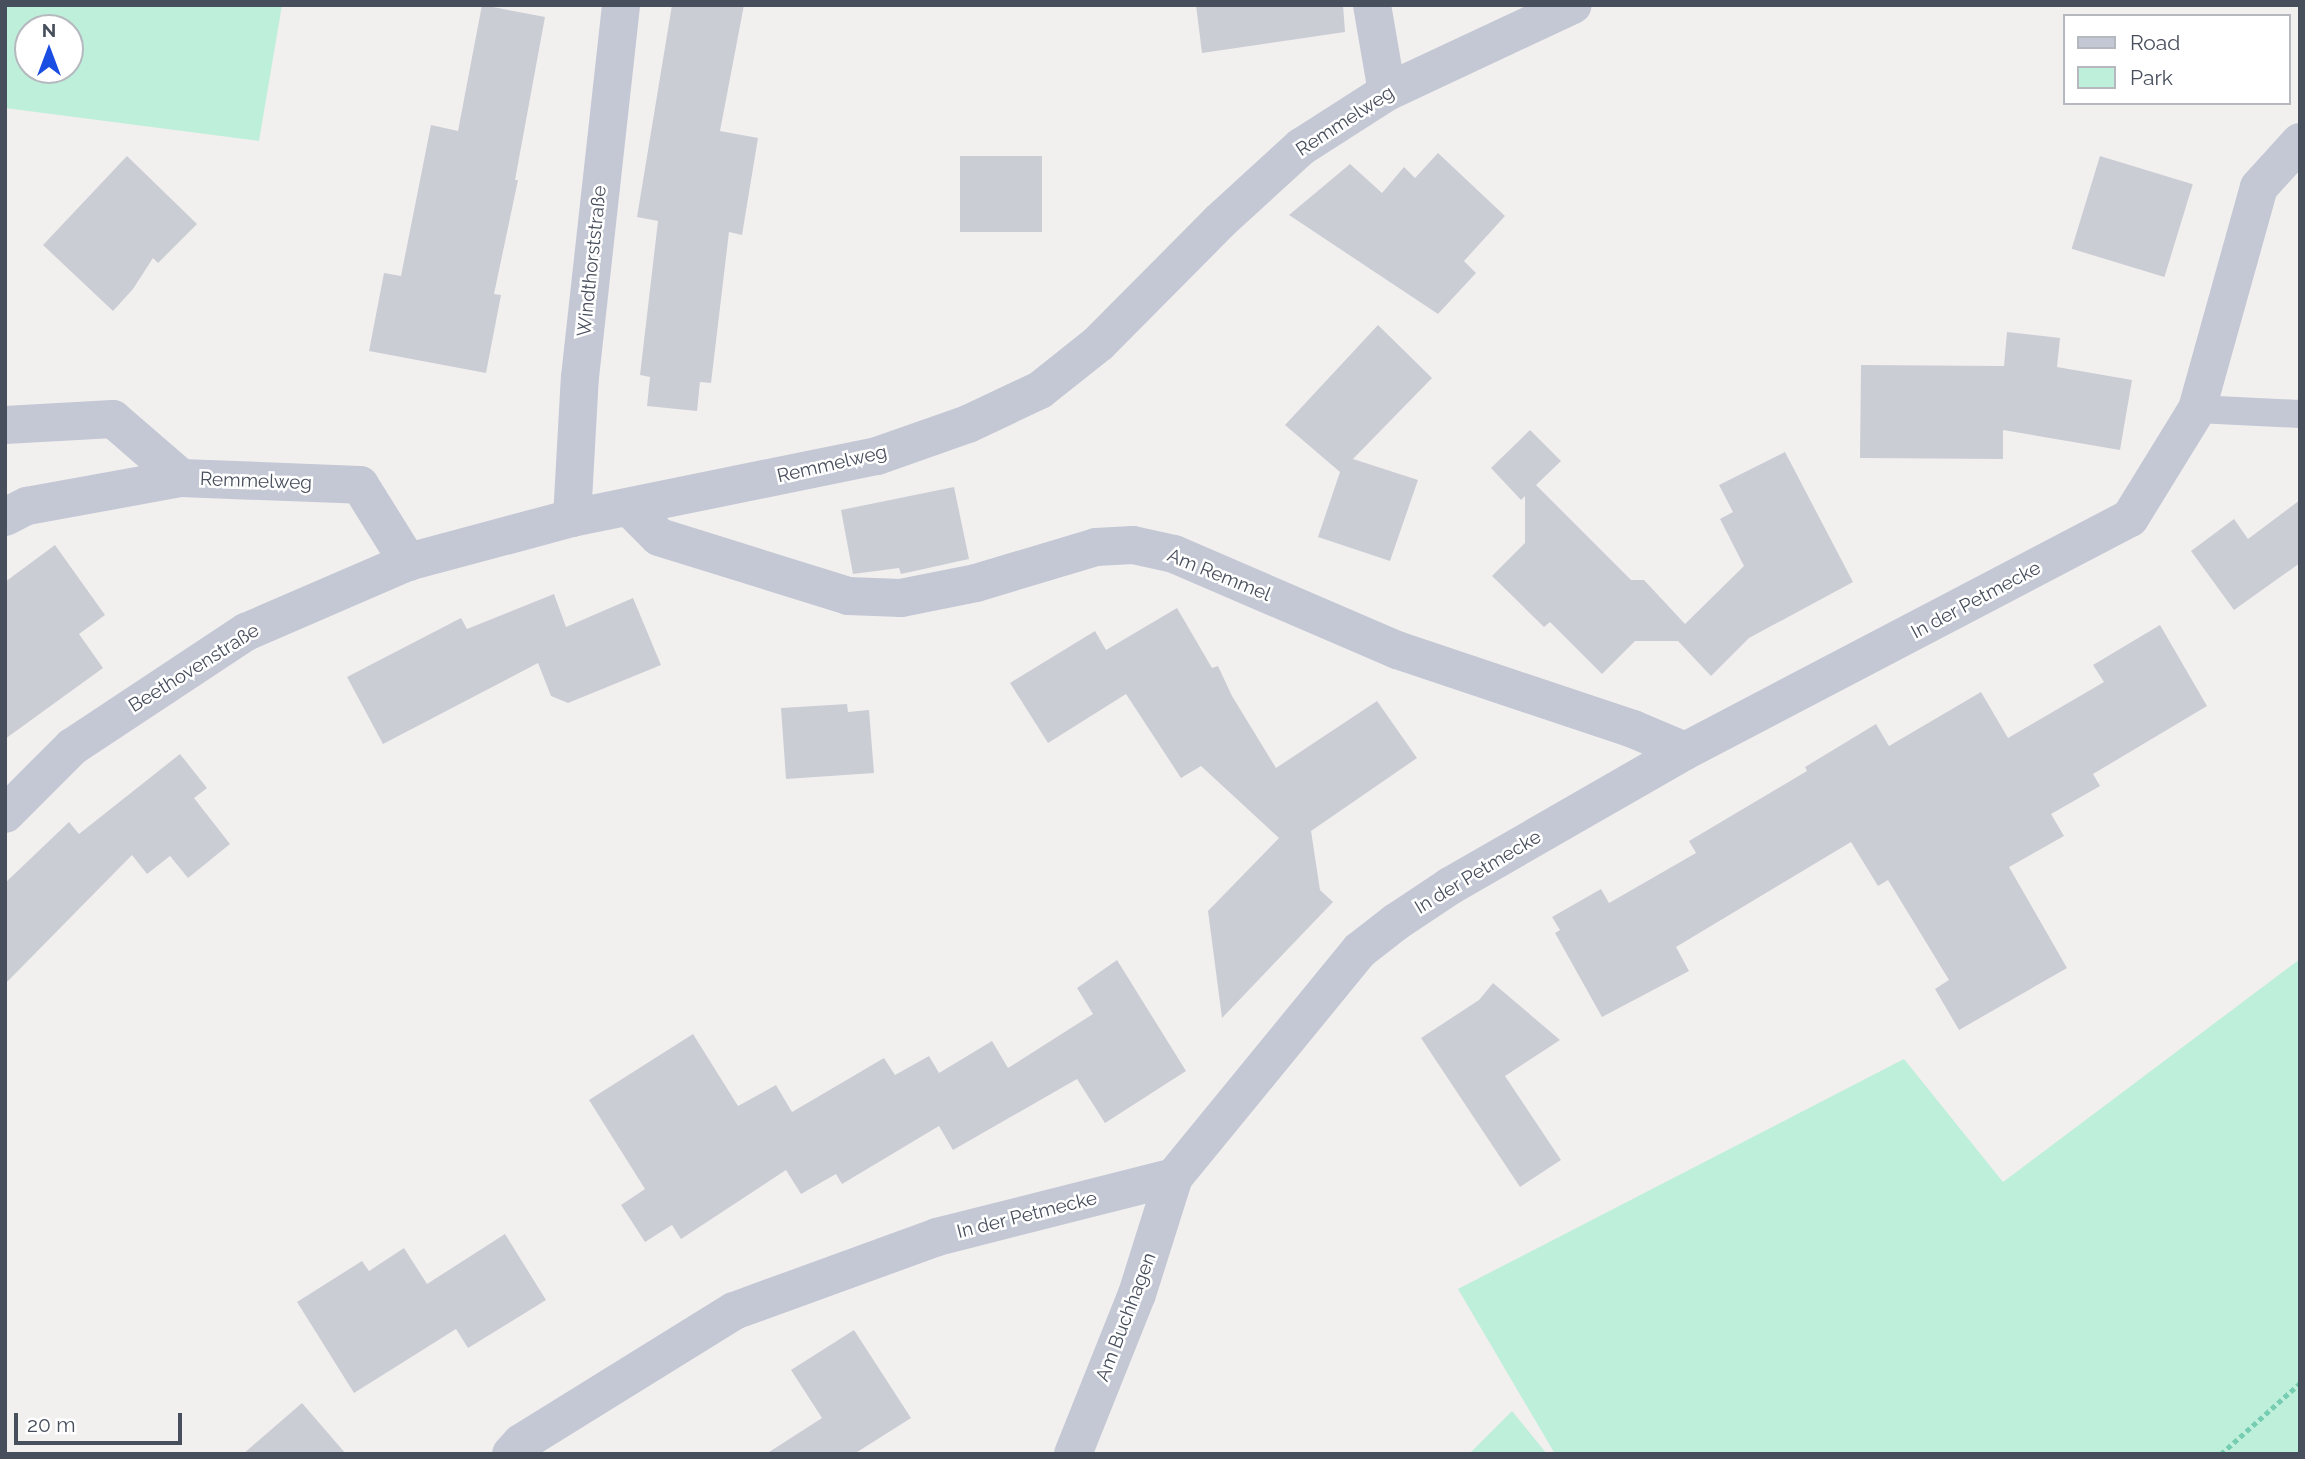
<!DOCTYPE html>
<meta charset="utf-8">
<style>
body{margin:0}
#map{position:relative;width:2305px;height:1459px;overflow:hidden;background:#f2efef;font-family:Raleway,sans-serif}
div>[style]{position:absolute}
.green>*{inset:0;background:#beefda}
.building>*{inset:0;background:#cbcdd5;transform-origin:0 0}
.path>*{height:4.5px;margin-top:-2.25px;transform-origin:0;background:repeating-linear-gradient(90deg,#76cdb2 0 5px,transparent 0 8.5px)}
.lane>*{height:28px;margin:-14px;padding:0 14px;transform-origin:14px;border-radius:14px;background:#c3c8d4}
.street>*{height:38px;margin:-19px;padding:0 19px;transform-origin:19px;border-radius:19px;background:#c3c8d4}
span{translate:-50% -50%;white-space:nowrap;text-align:center;line-height:1.15;-webkit-text-stroke:5px #fff;paint-order:stroke}
.street-label{font-size:19px;color:#474e5c}
.frame{position:absolute;inset:0;border:7px solid #474e5c;pointer-events:none}
.legend{position:absolute;left:2063px;top:14px;width:228px;height:91px;box-sizing:border-box;background:#fff;border:2px solid #b5b8be;margin:0;padding:9px 12px;list-style:none;font-size:21px;color:#474e5c}
.legend li{display:flex;align-items:center;gap:14px;height:35px}
.legend b{width:35px;border:2px solid #b5b8be}
.north{position:absolute;left:14px;top:14px;width:70px;height:70px;box-sizing:border-box;background:#fff;border:2px solid #b5b8be;border-radius:50%;rotate:0deg;font-size:19px;font-weight:700;line-height:28px;text-align:center;color:#474e5c}
.north::after{content:'';display:block;margin:auto;width:24px;height:32px;background:#1a4de1;clip-path:polygon(50% 0,100% 100%,50% 72%,0 100%)}
.scale{position:absolute;left:14px;top:1413px;width:168px;height:32px;box-sizing:border-box;border:4px solid #474e5c;border-top:0;padding-left:9px;font-size:21px;line-height:24px;white-space:nowrap;color:#474e5c;-webkit-text-stroke:5px #fff;paint-order:stroke}
</style>
<div id="map">
<div class="green">
<i style="clip-path:polygon(evenodd,5px 5px,282px 5px,259px 141px,5px 108px,5px 5px,28px 28px,70px 28px,70px 70px,28px 70px,28px 28px)"></i>
<i style="clip-path:polygon(2300px 959px,2300px 1454px,1555px 1454px,1458px 1289px,1904px 1059px,2003px 1182px)"></i>
<i style="clip-path:polygon(1512px 1411px,1547px 1454px,1469px 1454px)"></i>
</div>
<div class="building">
<i style="clip-path:polygon(482px 5px,545px 17px,515px 180px,518px 180px,494px 294px,501px 295px,486px 373px,369px 351px,384px 273px,401px 276px,431px 125px,458px 131px)"></i>
<i style="clip-path:polygon(672px 5px,744px 5px,720px 131px,758px 138px,742px 235px,729px 232px,711px 383px,700px 382px,697px 411px,647px 406px,650px 377px,640px 375px,658px 221px,637px 217px)"></i>
<i style="clip-path:polygon(1196px 5px,1343px 5px,1345px 32px,1202px 53px)"></i>
<i style="clip-path:polygon(1438px 153px,1505px 216px,1464px 261px,1476px 273px,1438px 314px,1289px 215px,1350px 164px,1382px 193px,1404px 167px,1415px 178px)"></i>
<i style="clip-path:polygon(127px 156px,197px 224px,158px 263px,153px 258px,133px 289px,113px 311px,43px 245px)"></i>
<i style="left:960px;top:156px;width:82px;height:76px"></i>
<i style="left:2100px;top:156px;width:97px;height:97px;rotate:17deg"></i>
<i style="clip-path:polygon(1378px 325px,1432px 378px,1353px 459px,1418px 480px,1390px 561px,1318px 537px,1340px 472px,1285px 425px)"></i>
<i style="clip-path:polygon(2007px 332px,2060px 338px,2057px 367px,2132px 380px,2120px 450px,2003px 430px,2003px 459px,1860px 458px,1861px 365px,2004px 366px)"></i>
<i style="clip-path:polygon(1530px 430px,1561px 461px,1536px 485px,1631px 580px,1644px 580px,1685px 624px,1744px 566px,1720px 519px,1733px 512px,1719px 485px,1785px 452px,1853px 582px,1749px 638px,1711px 676px,1678px 641px,1635px 641px,1602px 674px,1550px 622px,1544px 627px,1492px 576px,1525px 543px,1525px 496px,1521px 500px,1491px 468px)"></i>
<i style="clip-path:polygon(954px 487px,969px 559px,901px 574px,899px 568px,853px 574px,841px 510px)"></i>
<i style="clip-path:polygon(2300px 500px,2300px 563px,2234px 610px,2191px 551px,2234px 519px,2248px 539px)"></i>
<i style="clip-path:polygon(55px 545px,105px 615px,79px 634px,103px 668px,5px 739px,5px 582px)"></i>
<i style="clip-path:polygon(554px 594px,566px 627px,633px 598px,661px 665px,568px 703px,551px 696px,538px 663px,383px 744px,347px 677px,461px 618px,467px 629px)"></i>
<i style="clip-path:polygon(1177px 608px,1212px 668px,1218px 666px,1232px 696px,1276px 768px,1377px 701px,1417px 758px,1311px 831px,1320px 890px,1333px 902px,1222px 1018px,1208px 911px,1279px 838px,1201px 766px,1181px 778px,1126px 694px,1048px 743px,1010px 683px,1095px 631px,1106px 650px)"></i>
<i style="clip-path:polygon(2160px 625px,2207px 706px,2093px 774px,2100px 786px,2051px 814px,2064px 836px,2009px 867px,2067px 968px,1959px 1030px,1935px 989px,1949px 980px,1888px 880px,1878px 886px,1851px 842px,1676px 947px,1689px 971px,1602px 1017px,1555px 933px,1560px 930px,1552px 917px,1601px 889px,1609px 903px,1696px 853px,1689px 841px,1807px 771px,1805px 767px,1876px 724px,1889px 746px,1981px 692px,2008px 738px,2104px 682px,2093px 665px)"></i>
<i style="clip-path:polygon(847px 704px,848px 712px,869px 710px,874px 773px,786px 779px,781px 708px)"></i>
<i style="clip-path:polygon(180px 754px,207px 788px,194px 798px,230px 844px,188px 878px,170px 856px,147px 874px,132px 855px,5px 984px,5px 883px,69px 822px,79px 834px)"></i>
<i style="clip-path:polygon(1117px 960px,1186px 1071px,1105px 1123px,1077px 1079px,953px 1150px,939px 1126px,842px 1184px,836px 1174px,801px 1194px,786px 1170px,681px 1239px,672px 1225px,645px 1242px,621px 1205px,645px 1189px,589px 1100px,693px 1034px,738px 1106px,776px 1085px,792px 1112px,884px 1058px,895px 1075px,929px 1056px,939px 1073px,992px 1041px,1008px 1068px,1093px 1014px,1077px 988px)"></i>
<i style="clip-path:polygon(1493px 983px,1560px 1040px,1505px 1076px,1561px 1160px,1520px 1187px,1421px 1038px,1479px 1000px)"></i>
<i style="clip-path:polygon(505px 1234px,546px 1300px,468px 1348px,456px 1329px,354px 1393px,297px 1302px,362px 1261px,369px 1271px,404px 1248px,427px 1284px)"></i>
<i style="clip-path:polygon(854px 1330px,911px 1418px,854px 1454px,766px 1454px,822px 1418px,791px 1370px)"></i>
<i style="clip-path:polygon(302px 1403px,346px 1454px,243px 1454px)"></i>
</div>
<div class="path">
<i style="left:2221px;top:1454px;width:106px;rotate:-41.9deg"></i>
</div>
<div class="lane">
<i style="left:2197px;top:409px;width:103px;rotate:2.8deg"></i>
</div>
<div class="street">
<i style="left:1372px;top:5px;width:88px;rotate:80.2deg"></i>
<i style="left:5px;top:425px;width:108px;rotate:-3.2deg"></i>
<i style="left:113px;top:419px;width:90px;rotate:40.9deg"></i>
<i style="left:629px;top:507px;width:42px;rotate:45deg"></i>
<i style="left:659px;top:537px;width:198px;rotate:17.3deg"></i>
<i style="left:848px;top:596px;width:53px;rotate:2.2deg"></i>
<i style="left:901px;top:598px;width:76px;rotate:-11.3deg"></i>
<i style="left:976px;top:583px;width:125px;rotate:-16.7deg"></i>
<i style="left:1096px;top:547px;width:37px;rotate:-3deg"></i>
<i style="left:1133px;top:545px;width:42px;rotate:12.4deg"></i>
<i style="left:1174px;top:554px;width:243px;rotate:23.3deg"></i>
<i style="left:1397px;top:650px;width:249px;rotate:18.5deg"></i>
<i style="left:1633px;top:729px;width:56px;rotate:22.9deg"></i>
<i style="left:5px;top:517px;width:25px;rotate:-27deg"></i>
<i style="left:27px;top:506px;width:157px;rotate:-10.3deg"></i>
<i style="left:181px;top:478px;width:179px;rotate:2.2deg"></i>
<i style="left:360px;top:485px;width:91px;rotate:58.1deg"></i>
<i style="left:572px;top:518px;width:141px;rotate:-86.8deg"></i>
<i style="left:580px;top:377px;width:374px;rotate:-83.7deg"></i>
<i style="left:5px;top:814px;width:95px;rotate:-45deg"></i>
<i style="left:72px;top:747px;width:209px;rotate:-33.5deg"></i>
<i style="left:246px;top:632px;width:176px;rotate:-23.4deg"></i>
<i style="left:408px;top:562px;width:170px;rotate:-15deg"></i>
<i style="left:572px;top:518px;width:311px;rotate:-11.5deg"></i>
<i style="left:877px;top:456px;width:96px;rotate:-19.4deg"></i>
<i style="left:968px;top:424px;width:80px;rotate:-25.3deg"></i>
<i style="left:1040px;top:390px;width:75px;rotate:-38.5deg"></i>
<i style="left:1099px;top:343px;width:172px;rotate:-45.2deg"></i>
<i style="left:1220px;top:221px;width:110px;rotate:-42.4deg"></i>
<i style="left:1301px;top:147px;width:102px;rotate:-32.6deg"></i>
<i style="left:1387px;top:92px;width:205px;rotate:-25.1deg"></i>
<i style="left:511px;top:1454px;width:15px;rotate:-48deg"></i>
<i style="left:521px;top:1443px;width:251px;rotate:-31.8deg"></i>
<i style="left:734px;top:1311px;width:216px;rotate:-20deg"></i>
<i style="left:937px;top:1237px;width:244px;rotate:-14.2deg"></i>
<i style="left:1174px;top:1177px;width:293px;rotate:-50.7deg"></i>
<i style="left:1360px;top:950px;width:46px;rotate:-37.9deg"></i>
<i style="left:1396px;top:922px;width:65px;rotate:-33.7deg"></i>
<i style="left:1450px;top:886px;width:271px;rotate:-29.9deg"></i>
<i style="left:1685px;top:751px;width:502px;rotate:-27.64deg"></i>
<i style="left:2130px;top:518px;width:128px;rotate:-58.4deg"></i>
<i style="left:2197px;top:409px;width:230px;rotate:-74.4deg"></i>
<i style="left:2259px;top:187px;width:61px;rotate:-47.7deg"></i>
<i style="left:1073px;top:1454px;width:172px;rotate:-68.2deg"></i>
<i style="left:1137px;top:1294px;width:123px;rotate:-72.5deg"></i>
</div>
<div class="street-label">
<span style="left:1345px;top:121px;rotate:-33deg">Remmelweg</span>
<span style="left:592px;top:261px;rotate:-84deg">Windthorststraße</span>
<span style="left:832px;top:464px;rotate:-13deg">Remmelweg</span>
<span style="left:256px;top:481px;rotate:2deg">Remmelweg</span>
<span style="left:1219px;top:575px;rotate:22deg">Am Remmel</span>
<span style="left:1976px;top:600px;rotate:-28deg">In der Petmecke</span>
<span style="left:194px;top:668px;rotate:-32deg">Beethovenstraße</span>
<span style="left:1478px;top:872px;rotate:-31deg">In der Petmecke</span>
<span style="left:1027px;top:1215px;rotate:-14deg">In der Petmecke</span>
<span style="left:1126px;top:1317px;rotate:-69deg">Am Buchhagen</span>
</div>
<div class="frame"></div>
<ul class="legend">
<li><b style="height:9px;background:#c3c8d4"></b>Road</li>
<li><b style="height:19px;background:#beefda"></b>Park</li>
</ul>
<div class="north">N</div>
<div class="scale">20 m</div>
</div>
